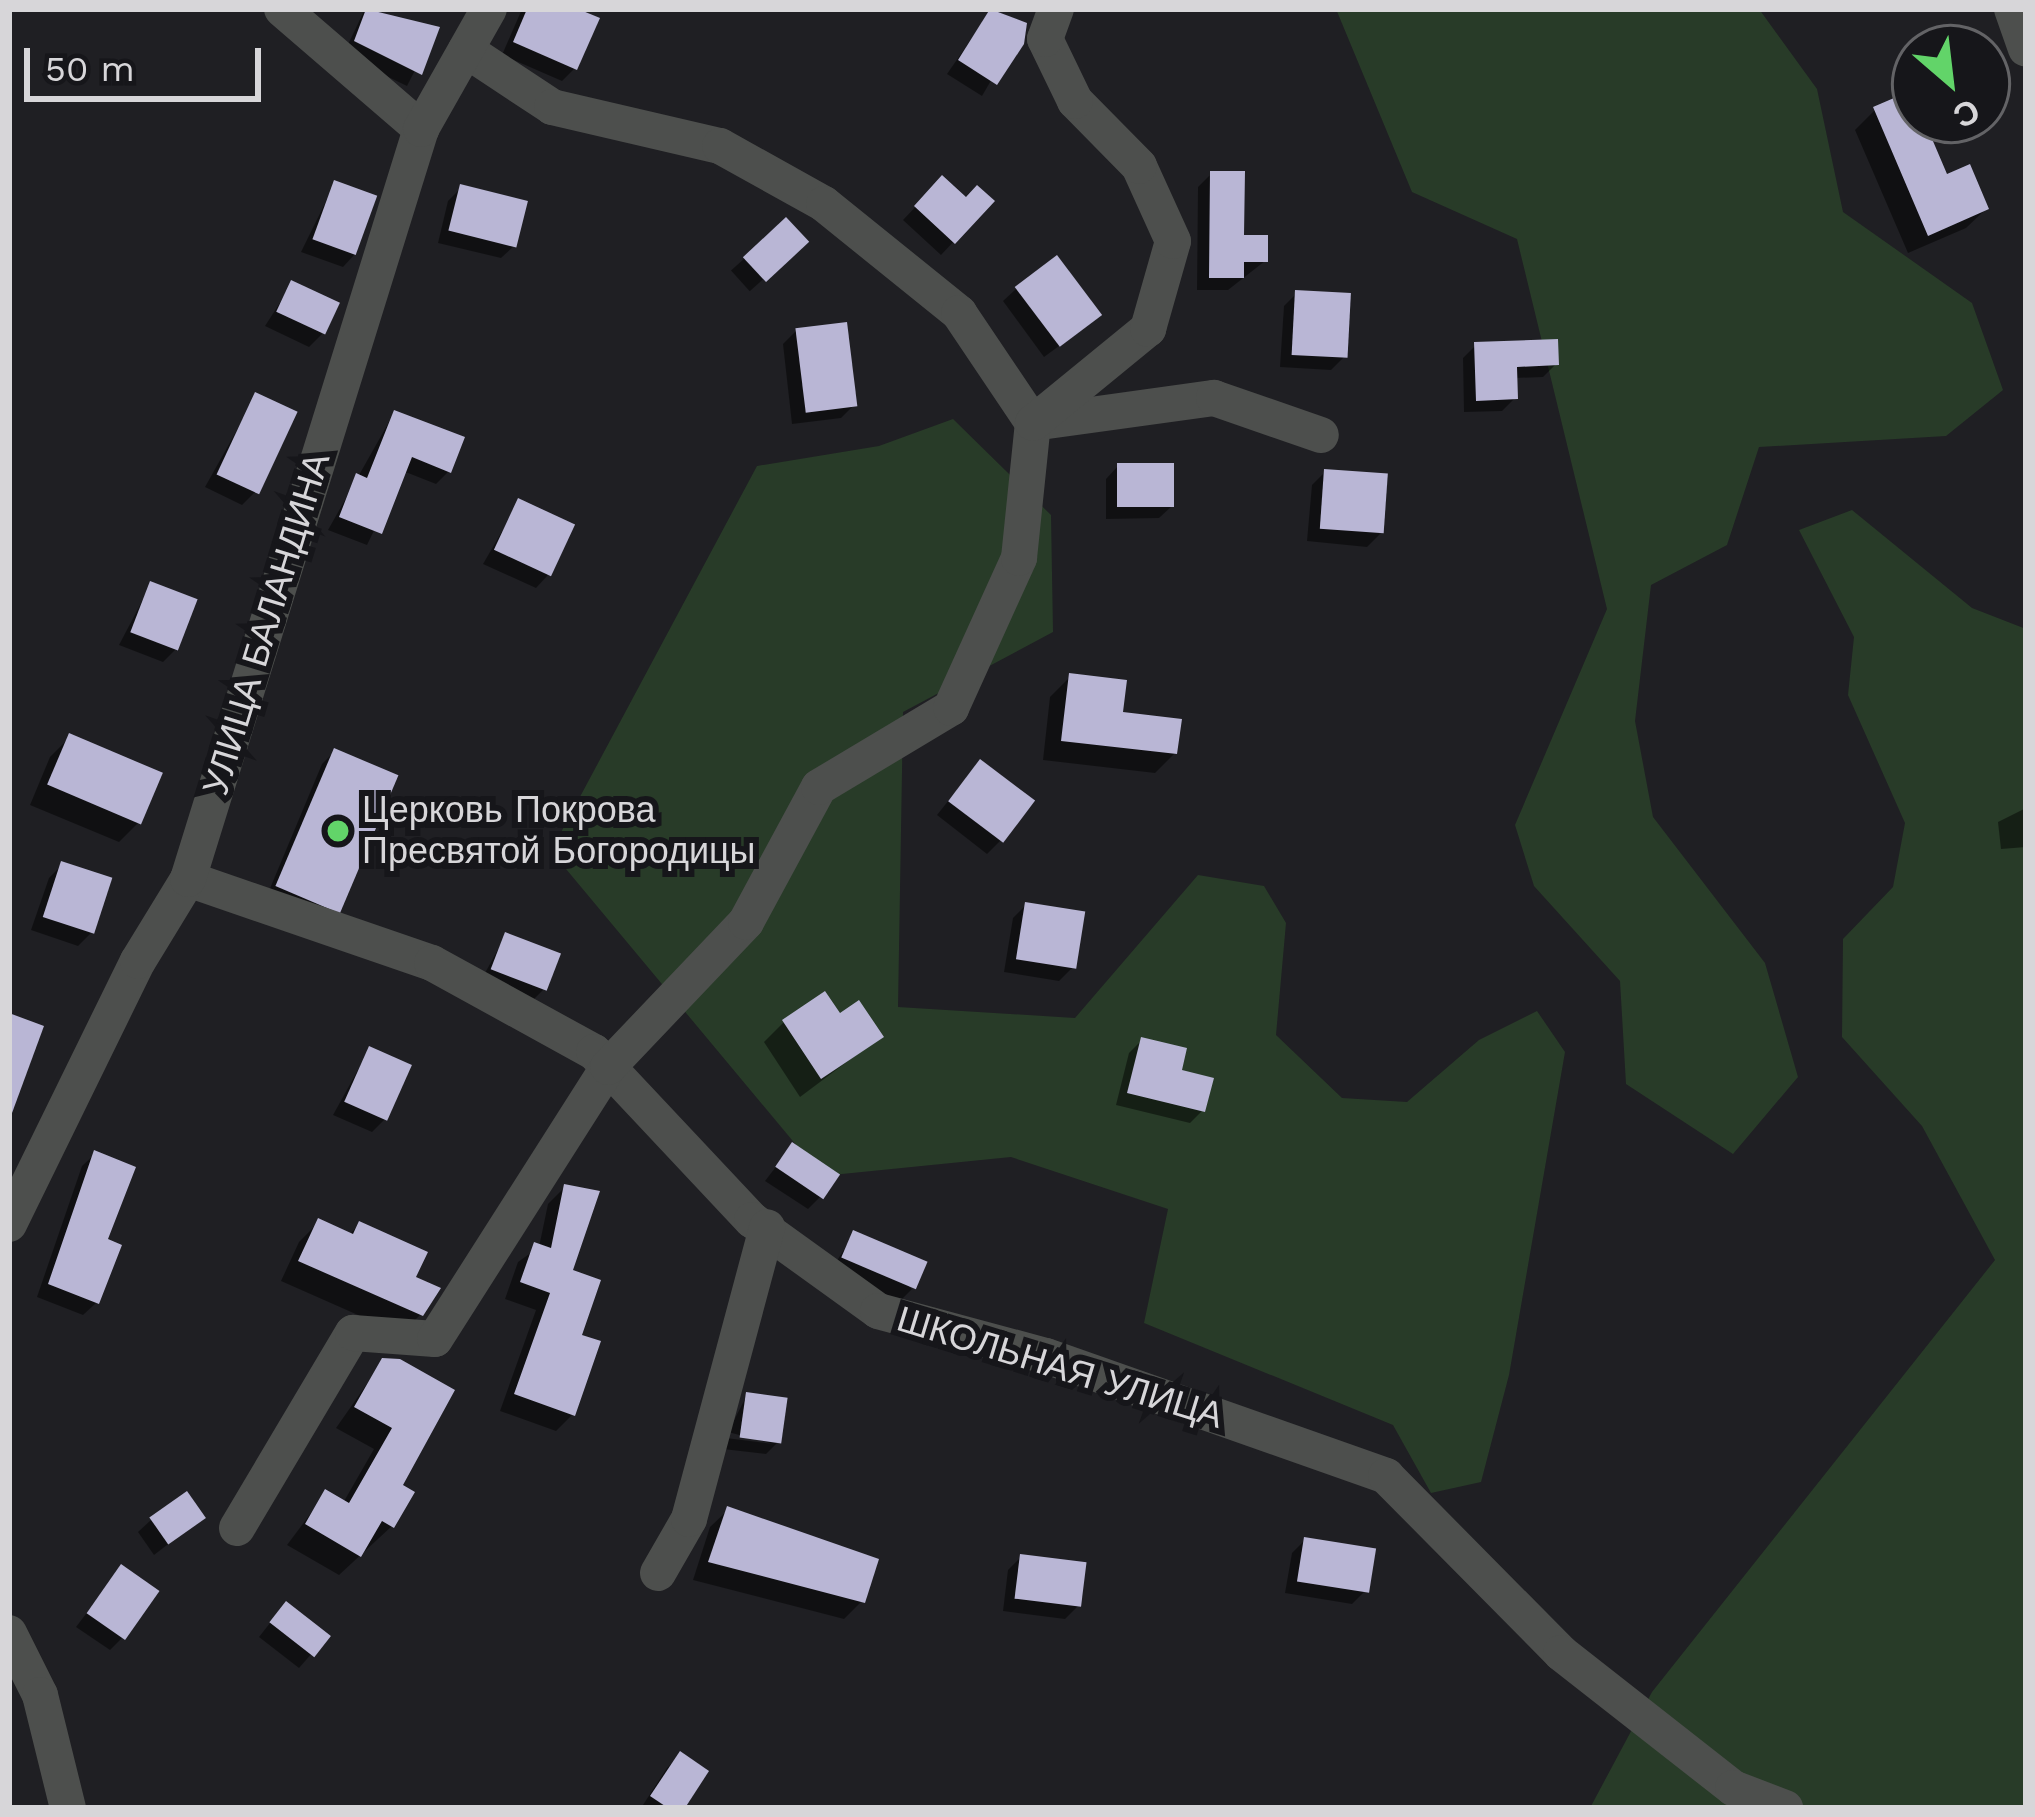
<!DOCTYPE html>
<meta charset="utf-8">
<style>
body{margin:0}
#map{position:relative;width:2035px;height:1817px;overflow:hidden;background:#1f1f23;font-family:"Work Sans",sans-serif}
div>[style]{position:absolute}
.green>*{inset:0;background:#283b28}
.shadow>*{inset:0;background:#0007;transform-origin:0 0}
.building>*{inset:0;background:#b9b6d5;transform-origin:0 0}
.minor>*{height:36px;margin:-18px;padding:0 18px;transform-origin:18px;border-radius:18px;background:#4d4f4d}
.dots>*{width:33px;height:33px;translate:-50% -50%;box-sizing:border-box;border:6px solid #16161a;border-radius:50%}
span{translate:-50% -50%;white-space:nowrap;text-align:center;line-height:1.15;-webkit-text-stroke:12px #16161a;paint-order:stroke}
.street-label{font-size:36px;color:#d7d6d9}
.poi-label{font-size:36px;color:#d7d6d9}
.left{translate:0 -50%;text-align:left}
.frame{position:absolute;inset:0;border:12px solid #d7d6d9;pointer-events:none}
.north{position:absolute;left:1891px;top:24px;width:120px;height:120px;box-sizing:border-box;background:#16161a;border:3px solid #636366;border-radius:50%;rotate:152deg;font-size:33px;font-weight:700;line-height:48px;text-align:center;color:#d7d6d9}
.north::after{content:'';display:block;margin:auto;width:42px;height:54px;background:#62d469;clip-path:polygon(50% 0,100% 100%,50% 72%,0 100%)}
.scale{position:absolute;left:24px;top:48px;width:237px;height:54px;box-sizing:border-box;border:6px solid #d7d6d9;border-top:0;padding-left:15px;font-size:36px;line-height:42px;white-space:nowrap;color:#d7d6d9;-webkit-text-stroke:9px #16161a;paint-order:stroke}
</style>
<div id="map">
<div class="green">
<i style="clip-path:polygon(1336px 9px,1759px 9px,1817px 89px,1843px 212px,1972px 303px,2003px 390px,1946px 436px,1759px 447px,1727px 545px,1651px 585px,1635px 721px,1653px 817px,1765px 963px,1798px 1077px,1733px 1154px,1626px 1084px,1620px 981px,1534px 886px,1515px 825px,1607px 609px,1517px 239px,1412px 192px)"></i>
<i style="clip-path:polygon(953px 419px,1051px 515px,1053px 632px,903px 712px,898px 1007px,1075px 1018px,1198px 875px,1264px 886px,1286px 923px,1276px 1035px,1342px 1098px,1407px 1102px,1479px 1040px,1537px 1011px,1565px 1052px,1509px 1375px,1481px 1482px,1431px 1493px,1393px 1425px,1144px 1323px,1168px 1209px,1011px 1157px,822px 1176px,551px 851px,757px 466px,879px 446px)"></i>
<i style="clip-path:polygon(1852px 510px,1972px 608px,2026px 629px,2026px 1808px,1590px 1808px,1652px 1692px,1995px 1260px,1922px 1126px,1842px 1037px,1843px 939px,1893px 887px,1905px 823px,1848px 695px,1854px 637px,1799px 530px)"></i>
</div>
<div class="shadow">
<i style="clip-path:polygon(365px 9px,436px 29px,407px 86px,343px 55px)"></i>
<i style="clip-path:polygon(522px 9px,571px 9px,575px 68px,562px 81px,502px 55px)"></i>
<i style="clip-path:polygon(992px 9px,1024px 24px,982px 96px,947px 74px)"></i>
<i style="clip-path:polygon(1915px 107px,1946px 178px,1986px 209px,1966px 228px,1908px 253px,1855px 130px,1875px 110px)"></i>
<i style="clip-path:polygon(1211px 174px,1241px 238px,1265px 261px,1228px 290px,1197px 290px,1198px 187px)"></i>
<i style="clip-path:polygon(942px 179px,966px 201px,991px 202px,941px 255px,903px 220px)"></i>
<i style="clip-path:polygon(335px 183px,355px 254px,343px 267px,301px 252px)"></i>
<i style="clip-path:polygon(461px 188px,514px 246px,501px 258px,438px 243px,448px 201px)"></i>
<i style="left:786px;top:221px;width:28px;height:74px;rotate:48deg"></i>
<i style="clip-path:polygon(292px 284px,322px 334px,309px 347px,265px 326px)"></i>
<i style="clip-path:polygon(1016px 289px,1085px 327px,1044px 357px,1003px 301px)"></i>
<i style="clip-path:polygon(1297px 293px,1344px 357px,1331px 370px,1280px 367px,1284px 306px)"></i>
<i style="clip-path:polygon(796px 331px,854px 405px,841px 418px,792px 424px,783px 344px)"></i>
<i style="clip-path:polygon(1476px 345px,1556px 364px,1543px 377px,1514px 378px,1515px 398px,1502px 411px,1464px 412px,1463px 358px)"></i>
<i style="clip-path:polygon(256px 396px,255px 492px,242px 505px,205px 487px)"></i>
<i style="clip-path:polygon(394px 413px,449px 471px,436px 484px,403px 471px,367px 545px,328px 530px)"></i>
<i style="clip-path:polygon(1118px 466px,1172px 506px,1159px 518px,1106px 519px,1106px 479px)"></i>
<i style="clip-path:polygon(1325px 472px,1380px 534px,1367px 547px,1307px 541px,1312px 485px)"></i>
<i style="clip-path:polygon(519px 502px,548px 575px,536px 588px,483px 564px)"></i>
<i style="clip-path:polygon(151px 584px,176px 649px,163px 662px,119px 645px)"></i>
<i style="clip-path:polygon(1070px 677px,1120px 715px,1175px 753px,1155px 773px,1043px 760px,1050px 697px)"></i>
<i style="clip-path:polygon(70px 737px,139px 822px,119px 842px,30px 805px,50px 757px)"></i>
<i style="clip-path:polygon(335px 751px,340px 907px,328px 920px,266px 898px,322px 764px)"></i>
<i style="clip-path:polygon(968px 776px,1000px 841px,987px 854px,937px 815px)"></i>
<i style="clip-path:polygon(2026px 808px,2026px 847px,2001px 849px,1998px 822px)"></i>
<i style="clip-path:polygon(62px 865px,91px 933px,78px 946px,31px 930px,49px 878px)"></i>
<i style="clip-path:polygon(1026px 905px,1072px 968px,1059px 981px,1004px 972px,1013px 918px)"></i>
<i style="clip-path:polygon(506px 935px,543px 990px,530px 1003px,480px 982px)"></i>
<i style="clip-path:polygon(839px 1017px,880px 1037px,800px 1097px,764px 1042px,784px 1022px)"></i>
<i style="clip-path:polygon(1142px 1040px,1178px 1073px,1203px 1110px,1190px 1123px,1116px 1105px,1129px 1053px)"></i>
<i style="clip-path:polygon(369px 1050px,385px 1119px,372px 1132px,333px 1115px)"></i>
<i style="clip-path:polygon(792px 1146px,820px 1197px,808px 1209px,765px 1181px)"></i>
<i style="clip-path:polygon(95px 1154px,96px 1303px,83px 1315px,37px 1297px,82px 1166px)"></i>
<i style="clip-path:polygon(565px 1187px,578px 1337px,573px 1414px,556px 1431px,500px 1411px,536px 1310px,505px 1299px,518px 1262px,539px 1247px,548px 1204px)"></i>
<i style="clip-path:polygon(319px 1222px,349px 1235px,360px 1224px,421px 1314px,401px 1334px,281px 1281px,299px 1242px)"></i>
<i style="clip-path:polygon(854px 1234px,912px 1289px,899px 1302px,831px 1270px)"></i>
<i style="clip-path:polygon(383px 1361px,399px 1362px,392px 1526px,339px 1575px,287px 1545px,326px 1493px,343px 1503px,374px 1449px,336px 1428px)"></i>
<i style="clip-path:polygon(747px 1395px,779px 1441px,766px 1454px,723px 1449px,726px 1438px,773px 1444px,728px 1432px)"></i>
<i style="clip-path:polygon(728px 1510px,862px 1601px,844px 1619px,693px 1580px,710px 1527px)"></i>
<i style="clip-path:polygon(202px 1518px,154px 1555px,138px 1532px,151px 1520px)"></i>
<i style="clip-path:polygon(1305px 1540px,1365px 1591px,1352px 1604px,1285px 1593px,1292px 1553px)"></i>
<i style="clip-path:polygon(1021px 1557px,1078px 1606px,1065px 1619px,1003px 1611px,1008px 1570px)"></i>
<i style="clip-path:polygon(121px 1568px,123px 1637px,110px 1650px,76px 1627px)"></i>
<i style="clip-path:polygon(274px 1618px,327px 1636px,299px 1668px,259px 1637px)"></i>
<i style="clip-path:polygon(680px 1755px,681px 1808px,641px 1808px,667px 1768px)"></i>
</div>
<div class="building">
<i style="clip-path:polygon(366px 9px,440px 27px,422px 75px,354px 41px)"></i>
<i style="clip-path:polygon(527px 9px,578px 9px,600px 18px,577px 70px,513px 42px)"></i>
<i style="clip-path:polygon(990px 9px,1027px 23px,1024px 44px,997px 85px,958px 60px)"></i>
<i style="clip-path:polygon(1915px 89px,1915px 120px,1924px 120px,1947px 174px,1970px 164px,1989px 209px,1928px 236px,1873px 107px)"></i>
<i style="clip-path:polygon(1210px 171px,1245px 171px,1244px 235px,1268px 235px,1268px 262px,1244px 262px,1244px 278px,1209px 278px)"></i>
<i style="clip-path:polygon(942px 175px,966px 197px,977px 185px,995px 201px,955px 244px,914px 206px)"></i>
<i style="left:334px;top:180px;width:46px;height:63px;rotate:20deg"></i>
<i style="left:460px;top:184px;width:70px;height:48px;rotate:14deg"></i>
<i style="left:786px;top:217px;width:34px;height:59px;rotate:47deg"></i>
<i style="left:1057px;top:255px;width:75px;height:53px;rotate:53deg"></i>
<i style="left:291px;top:280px;width:54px;height:35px;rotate:25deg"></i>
<i style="left:1295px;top:290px;width:56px;height:65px;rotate:3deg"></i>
<i style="left:847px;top:322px;width:85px;height:52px;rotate:83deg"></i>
<i style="clip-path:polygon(1558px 339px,1559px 365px,1517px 367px,1518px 399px,1476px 401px,1474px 342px)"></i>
<i style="left:255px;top:392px;width:47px;height:91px;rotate:25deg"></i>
<i style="clip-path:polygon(394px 410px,465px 437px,451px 473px,412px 457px,382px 534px,339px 517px,356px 473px,367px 478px)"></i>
<i style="left:1117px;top:463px;width:57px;height:44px"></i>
<i style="left:1324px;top:469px;width:64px;height:60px;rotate:4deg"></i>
<i style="left:518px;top:498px;width:63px;height:57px;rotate:25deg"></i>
<i style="left:150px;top:581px;width:51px;height:55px;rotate:21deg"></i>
<i style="clip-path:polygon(1069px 673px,1127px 680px,1123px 712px,1182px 719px,1177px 754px,1061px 741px)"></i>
<i style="left:69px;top:733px;width:102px;height:56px;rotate:23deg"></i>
<i style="left:334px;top:748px;width:70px;height:150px;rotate:23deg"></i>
<i style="left:980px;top:759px;width:69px;height:53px;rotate:37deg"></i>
<i style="left:61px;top:861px;width:54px;height:59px;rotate:18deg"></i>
<i style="left:1025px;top:902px;width:61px;height:58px;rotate:9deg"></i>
<i style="left:505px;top:932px;width:60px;height:40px;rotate:21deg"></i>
<i style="clip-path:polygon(825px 991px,840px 1013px,859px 1000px,884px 1037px,821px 1079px,782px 1020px)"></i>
<i style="clip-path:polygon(9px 1013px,44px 1026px,12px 1113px,9px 1112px)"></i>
<i style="clip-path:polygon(1141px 1037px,1187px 1048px,1182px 1070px,1214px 1078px,1205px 1112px,1127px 1093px)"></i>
<i style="left:369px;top:1046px;width:47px;height:61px;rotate:24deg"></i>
<i style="left:792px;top:1142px;width:58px;height:30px;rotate:34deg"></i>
<i style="clip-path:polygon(94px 1150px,136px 1167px,108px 1239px,122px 1245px,99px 1304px,48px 1284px)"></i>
<i style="clip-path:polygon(564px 1184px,600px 1191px,573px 1270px,601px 1280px,582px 1335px,601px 1341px,575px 1416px,514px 1394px,550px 1293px,520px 1282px,534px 1242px,551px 1248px)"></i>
<i style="clip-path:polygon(318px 1218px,353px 1234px,359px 1221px,428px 1252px,416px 1277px,441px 1288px,423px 1316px,298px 1261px)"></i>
<i style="left:853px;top:1230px;width:81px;height:30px;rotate:23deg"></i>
<i style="clip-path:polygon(382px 1358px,400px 1359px,455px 1390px,403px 1485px,415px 1492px,394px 1528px,382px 1521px,361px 1557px,305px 1524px,325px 1489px,349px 1503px,392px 1428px,354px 1407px)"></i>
<i style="left:746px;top:1392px;width:42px;height:46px;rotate:8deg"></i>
<i style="left:187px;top:1491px;width:33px;height:46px;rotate:55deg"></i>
<i style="clip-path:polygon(727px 1506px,879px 1559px,865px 1603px,708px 1562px)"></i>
<i style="left:1304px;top:1537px;width:73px;height:45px;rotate:9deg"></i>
<i style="left:1020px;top:1554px;width:67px;height:45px;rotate:7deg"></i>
<i style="left:121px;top:1564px;width:47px;height:60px;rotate:35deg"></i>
<i style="left:286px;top:1601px;width:57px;height:27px;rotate:38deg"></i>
<i style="clip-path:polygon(680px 1751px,709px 1771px,685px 1808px,668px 1808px,650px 1796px)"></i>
</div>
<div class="minor">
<i style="left:282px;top:9px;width:184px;rotate:40.8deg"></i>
<i style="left:2012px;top:9px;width:42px;rotate:70.7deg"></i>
<i style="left:466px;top:50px;width:103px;rotate:33.5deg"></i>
<i style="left:552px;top:107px;width:172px;rotate:13.1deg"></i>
<i style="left:720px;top:146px;width:119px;rotate:29.1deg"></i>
<i style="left:824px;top:204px;width:174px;rotate:38.9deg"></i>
<i style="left:959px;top:313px;width:133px;rotate:56.1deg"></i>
<i style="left:1033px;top:423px;width:183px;rotate:-7.9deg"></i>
<i style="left:1214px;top:398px;width:113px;rotate:19.1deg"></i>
<i style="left:188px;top:879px;width:258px;rotate:19deg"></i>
<i style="left:432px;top:963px;width:185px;rotate:28.8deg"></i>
<i style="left:594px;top:1052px;width:231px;rotate:46.8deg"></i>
<i style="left:752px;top:1220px;width:155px;rotate:35.8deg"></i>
<i style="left:878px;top:1311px;width:174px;rotate:15deg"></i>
<i style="left:1046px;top:1356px;width:361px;rotate:19.4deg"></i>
<i style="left:1386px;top:1476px;width:249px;rotate:45.3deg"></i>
<i style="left:1561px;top:1653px;width:219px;rotate:38.1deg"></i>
<i style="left:1733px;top:1788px;width:56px;rotate:21deg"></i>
<i style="left:9px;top:1224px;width:293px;rotate:-63.9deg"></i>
<i style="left:138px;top:961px;width:96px;rotate:-58.6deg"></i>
<i style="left:188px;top:879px;width:785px;rotate:-72.74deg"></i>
<i style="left:421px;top:129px;width:138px;rotate:-60.5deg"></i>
<i style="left:237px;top:1528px;width:227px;rotate:-59.3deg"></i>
<i style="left:353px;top:1333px;width:82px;rotate:4.2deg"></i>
<i style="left:435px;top:1339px;width:322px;rotate:-57.5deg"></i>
<i style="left:608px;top:1067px;width:200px;rotate:-46.4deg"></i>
<i style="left:746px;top:922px;width:153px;rotate:-61.6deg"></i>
<i style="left:819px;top:787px;width:154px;rotate:-30.9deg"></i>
<i style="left:951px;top:708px;width:165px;rotate:-65.6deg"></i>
<i style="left:1019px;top:558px;width:136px;rotate:-84.1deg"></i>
<i style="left:1033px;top:423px;width:149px;rotate:-39.3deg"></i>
<i style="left:1148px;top:329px;width:91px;rotate:-74.1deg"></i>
<i style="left:1173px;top:241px;width:82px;rotate:-114.4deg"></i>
<i style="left:1139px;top:166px;width:91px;rotate:-134.6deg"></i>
<i style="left:1075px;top:101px;width:69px;rotate:-115.8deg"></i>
<i style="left:1045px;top:39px;width:32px;rotate:-70deg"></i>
<i style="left:658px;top:1573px;width:62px;rotate:-60.1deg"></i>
<i style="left:689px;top:1519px;width:302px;rotate:-75deg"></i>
<i style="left:9px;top:1633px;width:69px;rotate:63.4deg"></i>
<i style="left:40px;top:1695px;width:116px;rotate:76.1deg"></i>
</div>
<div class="dots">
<i style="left:338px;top:831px;background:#62d469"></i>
</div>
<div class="street-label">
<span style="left:267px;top:624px;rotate:-73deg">УЛИЦА БАЛАНДИНА</span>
<span style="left:1060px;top:1368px;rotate:17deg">ШКОЛЬНАЯ УЛИЦА</span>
</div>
<div class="poi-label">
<span class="left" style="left:362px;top:831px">Церковь Покрова<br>Пресвятой Богородицы</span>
</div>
<div class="frame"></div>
<div class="north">С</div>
<div class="scale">50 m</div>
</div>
